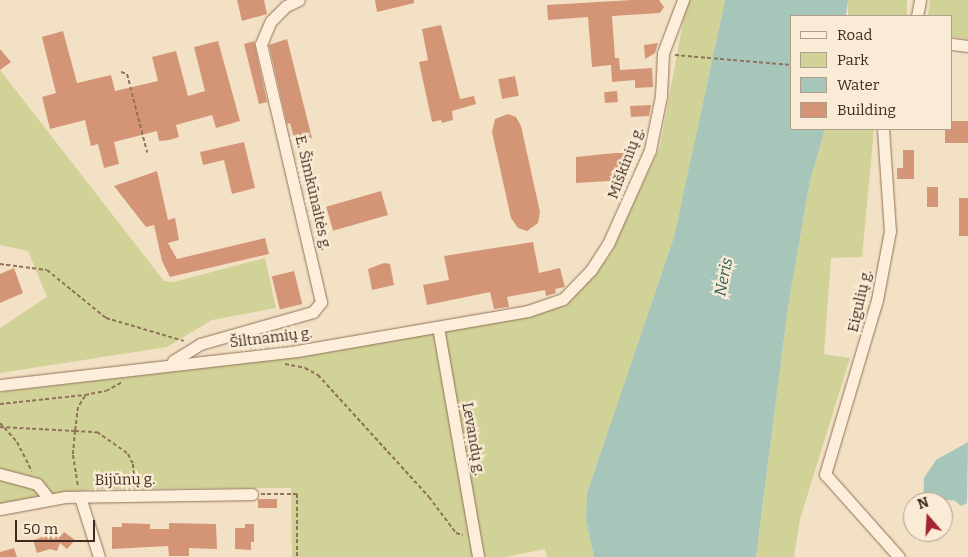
<!DOCTYPE html>
<meta charset="utf-8">
<style>
body{margin:0}
#map{position:relative;width:968px;height:557px;overflow:hidden;background:#f3e1c5;font-family:Bitter,serif}
div>[style]{position:absolute}
.green>*{inset:0;background:#d1d297;transform-origin:0 0}
.water>*{inset:0;background:#a7c6ba}
.building>*{inset:0;background:#d49577;transform-origin:0 0}
.path>*{height:2px;margin-top:-1px;transform-origin:0;background:repeating-linear-gradient(90deg,#907159 0 4px,transparent 0 6.5px)}
.roads{filter:drop-shadow(0 0 1px #907159) drop-shadow(0 0 1px #907159)}
.minor>*{height:11px;margin:-5.5px;padding:0 5.5px;transform-origin:5.5px;border-radius:5.5px;background:#fceeda}
span{translate:-50% -50%;white-space:nowrap;text-align:center;line-height:1.15;-webkit-text-stroke:4.5px #f9ebd6;paint-order:stroke}
.street-label{font-size:15px;color:#3f2b1e}
.water-label{font-size:16px;color:#2c6057;font-style:italic}
.legend{position:absolute;left:790px;top:15px;width:162px;height:115px;box-sizing:border-box;background:#f9ebd6;border:1px solid #af9e8c;margin:0;padding:6px 9px;list-style:none;font-size:15px;color:#3f2b1e}
.legend li{display:flex;align-items:center;gap:10px;height:25px}
.legend b{width:25px;border:1px solid #af9e8c}
.north{position:absolute;left:903px;top:492px;width:50px;height:50px;box-sizing:border-box;background:#f9ebd6;border:1px solid #af9e8c;border-radius:50%;rotate:341deg;font-size:14px;font-weight:700;line-height:20px;text-align:center;color:#3f2b1e}
.north::after{content:'';display:block;margin:auto;width:18px;height:22px;background:#a52230;clip-path:polygon(50% 0,100% 100%,50% 72%,0 100%)}
.scale{position:absolute;left:15px;top:520px;width:80px;height:22px;box-sizing:border-box;border:2px solid #3f2b1e;border-top:0;padding-left:6px;font-size:15px;line-height:18px;white-space:nowrap;color:#3f2b1e;-webkit-text-stroke:4px #f9ebd6;paint-order:stroke}
</style>
<div id="map">
<div class="green">
<i style="clip-path:polygon(687px 0,725px 0,674px 237px,587px 493px,586px 520px,594px 557px,547px 557px,545px 549px,505px 557px,292px 557px,291px 488px,92px 489px,0 504px,0 392px,293px 357px,423px 335px,531px 314px,571px 297px,609px 257px,660px 146px)"></i>
<i style="left:848px;top:0;width:59px;height:16px"></i>
<i style="clip-path:polygon(930px 0,968px 0,968px 39px,952px 37px,952px 16px,928px 16px)"></i>
<i style="clip-path:polygon(0 70px,164px 281px,174px 282px,265px 258px,276px 308px,212px 320px,167px 347px,0 373px,0 328px,47px 297px,28px 251px,0 245px)"></i>
<i style="clip-path:polygon(825px 129px,874px 129px,862px 257px,831px 258px,824px 354px,850px 358px,800px 519px,794px 557px,756px 557px,788px 307px,810px 181px)"></i>
</div>
<div class="water">
<i style="clip-path:polygon(725px 0,848px 0,846px 16px,792px 16px,792px 129px,825px 129px,810px 181px,788px 307px,756px 557px,594px 557px,586px 520px,587px 493px,674px 237px)"></i>
<i style="clip-path:polygon(968px 442px,967px 503px,961px 506px,954px 500px,923px 502px,924px 478px,936px 460px)"></i>
</div>
<div class="building">
<i style="clip-path:polygon(237px 0,264px 0,267px 14px,242px 21px)"></i>
<i style="clip-path:polygon(375px 0,414px 0,414px 3px,377px 12px)"></i>
<i style="clip-path:polygon(632px 0,659px 0,664px 7px,660px 13px,612px 16px,615px 58px,619px 58px,620px 70px,652px 68px,653px 87px,635px 88px,635px 80px,612px 82px,611px 65px,592px 67px,588px 17px,548px 20px,547px 5px)"></i>
<i style="clip-path:polygon(441px 25px,460px 99px,474px 96px,476px 104px,452px 111px,453px 120px,442px 123px,441px 120px,432px 122px,419px 62px,428px 60px,422px 29px)"></i>
<i style="clip-path:polygon(63px 31px,77px 83px,111px 75px,115px 91px,158px 81px,152px 57px,176px 51px,188px 96px,205px 91px,194px 47px,218px 41px,240px 121px,216px 128px,212px 115px,176px 125px,179px 137px,169px 140px,159px 141px,157px 131px,114px 142px,119px 164px,104px 168px,98px 144px,91px 146px,85px 120px,50px 129px,42px 97px,56px 93px,42px 37px)"></i>
<i style="clip-path:polygon(287px 39px,312px 138px,295px 142px,290px 123px,287px 124px,269px 45px)"></i>
<i style="clip-path:polygon(254px 41px,267px 102px,259px 104px,244px 44px)"></i>
<i style="clip-path:polygon(658px 43px,655px 53px,645px 59px,644px 45px)"></i>
<i style="clip-path:polygon(0 49px,11px 62px,0 70px)"></i>
<i style="left:515px;top:76px;width:20px;height:17px;rotate:79deg"></i>
<i style="left:617px;top:91px;width:11px;height:13px;rotate:85deg"></i>
<i style="clip-path:polygon(651px 105px,649px 116px,631px 117px,630px 106px)"></i>
<i style="clip-path:polygon(508px 114px,516px 117px,521px 126px,540px 212px,538px 223px,527px 231px,518px 228px,511px 218px,492px 132px,495px 119px)"></i>
<i style="clip-path:polygon(952px 121px,968px 121px,968px 143px,945px 143px,945px 129px,952px 129px)"></i>
<i style="clip-path:polygon(244px 142px,255px 188px,232px 194px,224px 160px,203px 165px,200px 152px)"></i>
<i style="clip-path:polygon(903px 150px,914px 150px,914px 179px,897px 179px,897px 168px,903px 168px)"></i>
<i style="clip-path:polygon(615px 153px,625px 153px,625px 180px,576px 183px,576px 157px)"></i>
<i style="clip-path:polygon(157px 171px,168px 220px,175px 218px,179px 240px,168px 243px,177px 259px,265px 238px,269px 254px,170px 277px,162px 261px,154px 225px,146px 227px,114px 186px)"></i>
<i style="left:927px;top:187px;width:11px;height:20px"></i>
<i style="left:381px;top:191px;width:25px;height:57px;rotate:74deg"></i>
<i style="left:959px;top:198px;width:9px;height:38px"></i>
<i style="clip-path:polygon(533px 242px,539px 273px,560px 268px,565px 287px,555px 289px,556px 293px,546px 296px,545px 290px,507px 297px,509px 307px,494px 309px,490px 292px,427px 305px,423px 285px,449px 280px,444px 256px)"></i>
<i style="clip-path:polygon(384px 263px,390px 264px,394px 285px,372px 290px,368px 269px)"></i>
<i style="clip-path:polygon(14px 268px,23px 293px,0 303px,0 274px)"></i>
<i style="left:294px;top:271px;width:34px;height:23px;rotate:76deg"></i>
<i style="left:258px;top:499px;width:19px;height:9px"></i>
<i style="clip-path:polygon(122px 523px,150px 524px,150px 529px,169px 529px,169px 523px,216px 524px,217px 549px,189px 548px,189px 556px,169px 556px,168px 546px,112px 549px,112px 527px,122px 527px)"></i>
<i style="clip-path:polygon(245px 524px,254px 524px,254px 542px,251px 542px,251px 550px,235px 549px,235px 528px,245px 528px)"></i>
<i style="clip-path:polygon(64px 532px,75px 540px,67px 549px,60px 543px,57px 551px,50px 549px,37px 553px,33px 540px,50px 535px,60px 537px)"></i>
<i style="clip-path:polygon(14px 548px,17px 557px,0 557px,0 552px)"></i>
</div>
<div class="path">
<i style="left:675px;top:55px;width:117px;rotate:4.9deg"></i>
<i style="left:121px;top:72px;width:6px;rotate:18deg"></i>
<i style="left:127px;top:74px;width:81px;rotate:75.6deg"></i>
<i style="left:0;top:264px;width:47px;rotate:7.3deg"></i>
<i style="left:47px;top:270px;width:76px;rotate:39.1deg"></i>
<i style="left:106px;top:318px;width:81px;rotate:16.4deg"></i>
<i style="left:285px;top:364px;width:20px;rotate:11deg"></i>
<i style="left:305px;top:368px;width:15px;rotate:28deg"></i>
<i style="left:318px;top:375px;width:165px;rotate:47.7deg"></i>
<i style="left:429px;top:497px;width:45px;rotate:53.1deg"></i>
<i style="left:456px;top:533px;width:7px;rotate:16deg"></i>
<i style="left:85px;top:396px;width:13px;rotate:122deg"></i>
<i style="left:78px;top:407px;width:24px;rotate:97deg"></i>
<i style="left:75px;top:431px;width:22px;rotate:3deg"></i>
<i style="left:97px;top:432px;width:38px;rotate:35deg"></i>
<i style="left:128px;top:454px;width:11px;rotate:63deg"></i>
<i style="left:133px;top:464px;width:20px;rotate:87deg"></i>
<i style="left:0;top:404px;width:85px;rotate:-6deg"></i>
<i style="left:85px;top:395px;width:21px;rotate:-11deg"></i>
<i style="left:106px;top:391px;width:18px;rotate:-29deg"></i>
<i style="left:0;top:423px;width:25px;rotate:48deg"></i>
<i style="left:17px;top:442px;width:33px;rotate:63deg"></i>
<i style="left:0;top:427px;width:75px;rotate:3.1deg"></i>
<i style="left:75px;top:431px;width:24px;rotate:95deg"></i>
<i style="left:73px;top:455px;width:32px;rotate:81deg"></i>
<i style="left:261px;top:494px;width:36px"></i>
<i style="left:297px;top:494px;width:63px;rotate:90deg"></i>
</div>
<div class="roads">
<div class="minor">
<i style="left:917px;top:16px;width:16px;rotate:-79deg"></i>
<i style="left:952px;top:44px;width:16px;rotate:7deg"></i>
<i style="left:883px;top:129px;width:102px;rotate:86.1deg"></i>
<i style="left:890px;top:231px;width:70px;rotate:100.7deg"></i>
<i style="left:877px;top:300px;width:182px;rotate:106.6deg"></i>
<i style="left:825px;top:474px;width:111px;rotate:48.3deg"></i>
<i style="left:438px;top:327px;width:233px;rotate:80.1deg"></i>
<i style="left:173px;top:361px;width:32px;rotate:-32deg"></i>
<i style="left:200px;top:344px;width:117px;rotate:-15.8deg"></i>
<i style="left:313px;top:312px;width:13px;rotate:-51deg"></i>
<i style="left:321px;top:302px;width:265px;rotate:-103.1deg"></i>
<i style="left:261px;top:44px;width:25px;rotate:-67deg"></i>
<i style="left:271px;top:21px;width:21px;rotate:-45deg"></i>
<i style="left:286px;top:6px;width:14px;rotate:-25deg"></i>
<i style="left:0;top:385px;width:299px;rotate:-6.5deg"></i>
<i style="left:297px;top:351px;width:234px;rotate:-9.8deg"></i>
<i style="left:528px;top:311px;width:37px;rotate:-19deg"></i>
<i style="left:563px;top:299px;width:40px;rotate:-46deg"></i>
<i style="left:591px;top:270px;width:31px;rotate:-57deg"></i>
<i style="left:608px;top:244px;width:103px;rotate:-65.9deg"></i>
<i style="left:650px;top:150px;width:55px;rotate:-78.5deg"></i>
<i style="left:661px;top:96px;width:43px;rotate:-87.3deg"></i>
<i style="left:663px;top:53px;width:57px;rotate:-69.3deg"></i>
<i style="left:0;top:474px;width:38px;rotate:15deg"></i>
<i style="left:37px;top:484px;width:19px;rotate:51deg"></i>
<i style="left:80px;top:497px;width:63px;rotate:72.4deg"></i>
<i style="left:0;top:509px;width:66px;rotate:-10.5deg"></i>
<i style="left:65px;top:497px;width:187px;rotate:-0.9deg"></i>
</div>
</div>
<div class="street-label">
<span style="left:626px;top:163px;rotate:-69deg">Miškinių g.</span>
<span style="left:313px;top:193px;rotate:77deg">E. Šimkūnaitės g.</span>
<span style="left:860px;top:301px;rotate:-77deg">Eigulių g.</span>
<span style="left:271px;top:338px;rotate:-7deg">Šiltnamių g.</span>
<span style="left:473px;top:439px;rotate:80deg">Levandų g.</span>
<span style="left:125px;top:480px;rotate:-1deg">Bijūnų g.</span>
</div>
<div class="water-label">
<span style="left:724px;top:277px;rotate:-79deg">Neris</span>
</div>
<ul class="legend">
<li><b style="height:6px;background:#fceeda"></b>Road</li>
<li><b style="height:14px;background:#d1d297"></b>Park</li>
<li><b style="height:14px;background:#a7c6ba"></b>Water</li>
<li><b style="height:14px;background:#d49577"></b>Building</li>
</ul>
<div class="north">N</div>
<div class="scale">50 m</div>
</div>
